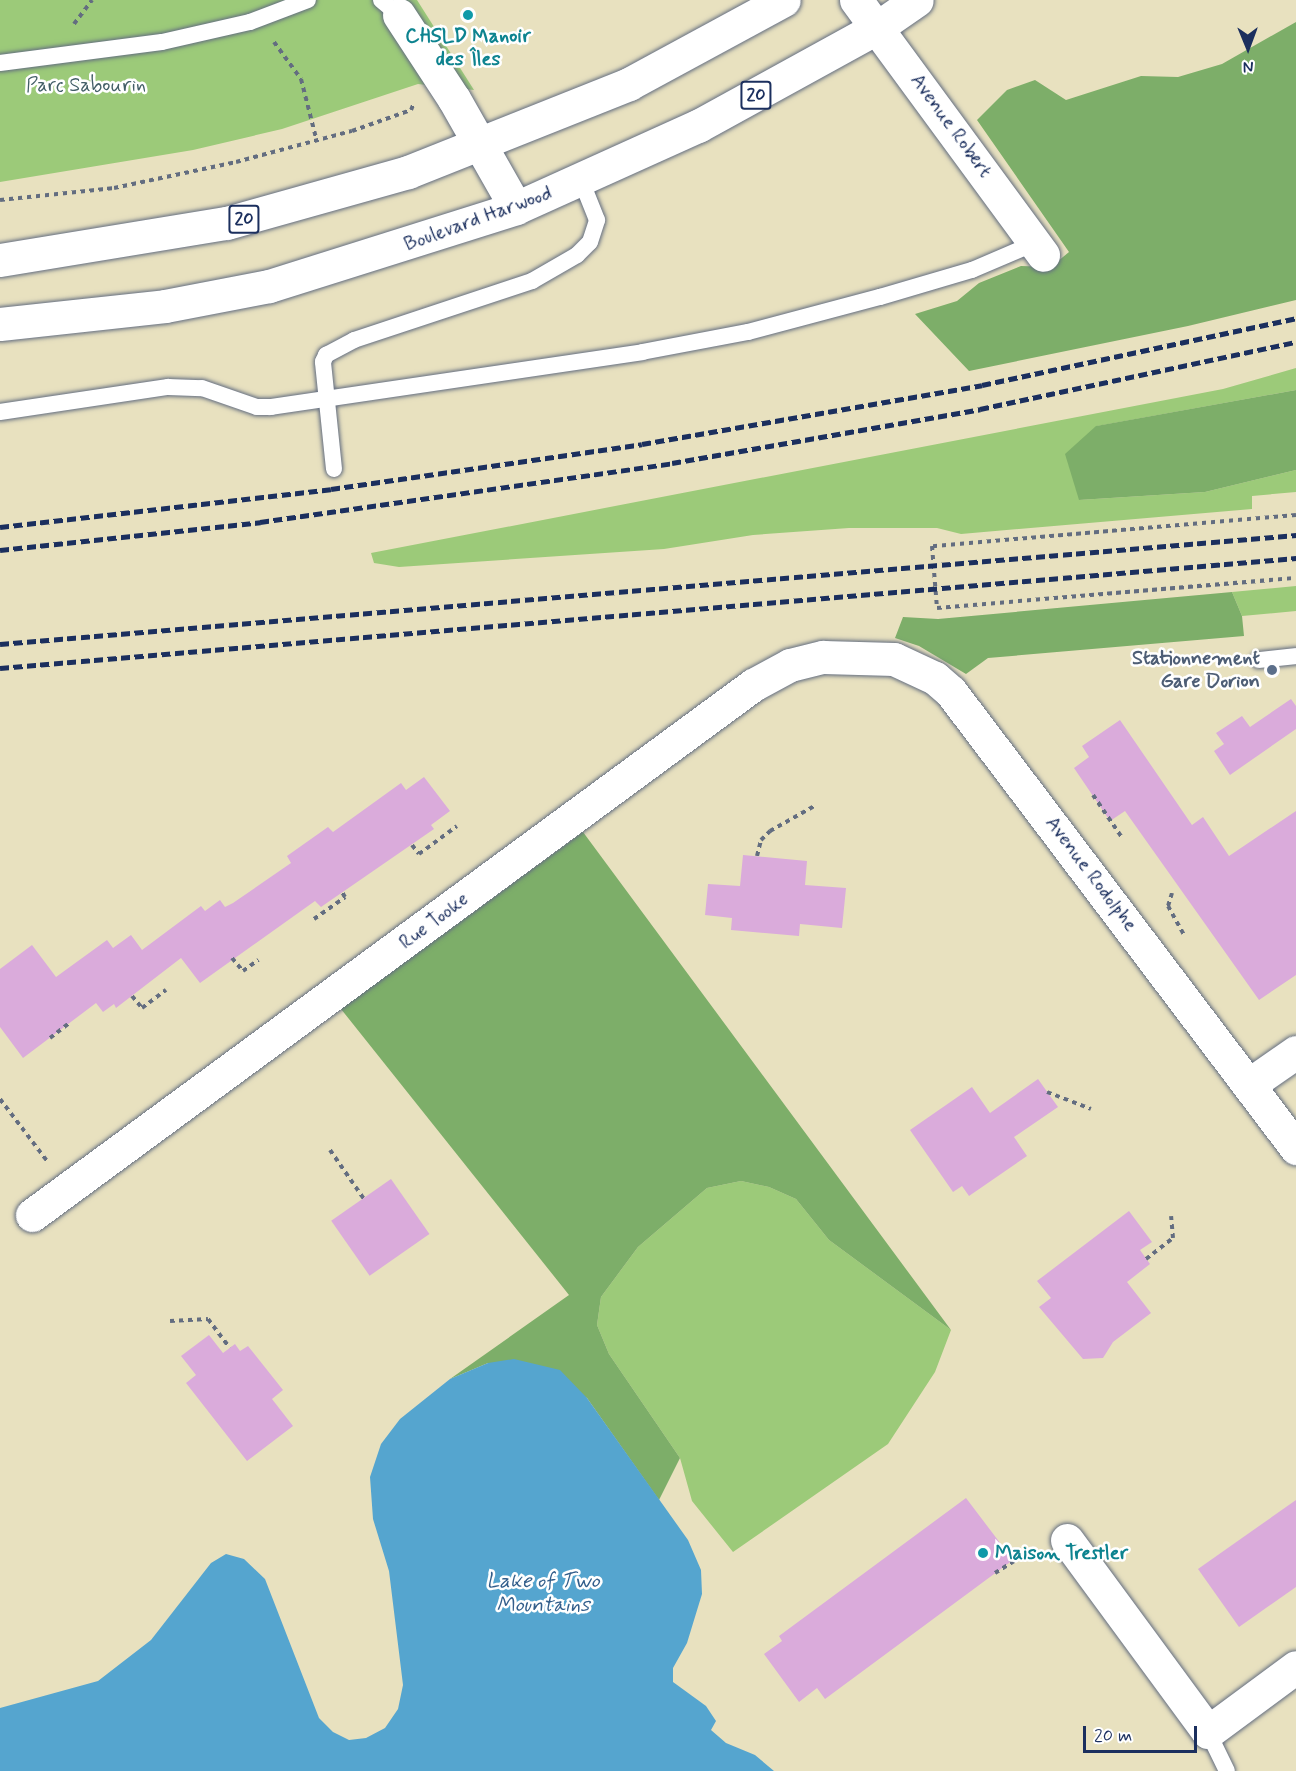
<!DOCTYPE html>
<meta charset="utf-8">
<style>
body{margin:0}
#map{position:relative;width:1296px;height:1771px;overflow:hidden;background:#e8e1bf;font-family:Mynerve,sans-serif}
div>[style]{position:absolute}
.green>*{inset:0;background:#9cca79}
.forest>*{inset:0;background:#7dae69}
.water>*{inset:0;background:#55a5cf}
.building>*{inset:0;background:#daabdb;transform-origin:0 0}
.path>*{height:4px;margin-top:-2px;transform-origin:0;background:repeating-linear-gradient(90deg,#636d80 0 4.5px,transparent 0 9px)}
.roads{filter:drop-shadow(0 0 2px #636d80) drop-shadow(0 0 2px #636d80)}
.service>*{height:16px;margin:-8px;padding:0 8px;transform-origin:8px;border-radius:8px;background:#fff}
.minor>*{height:33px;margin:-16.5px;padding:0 16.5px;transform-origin:16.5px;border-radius:16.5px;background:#fff}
.trunk>*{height:33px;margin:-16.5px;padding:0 16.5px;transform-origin:16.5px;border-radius:16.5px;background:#fff}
.rail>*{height:4.5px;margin-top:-2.25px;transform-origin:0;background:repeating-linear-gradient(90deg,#1b2f5e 0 9px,transparent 0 13.5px)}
.dots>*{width:16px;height:16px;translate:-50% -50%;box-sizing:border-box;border:3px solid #fff;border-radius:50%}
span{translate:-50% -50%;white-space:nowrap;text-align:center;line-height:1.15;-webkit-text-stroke:5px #fff;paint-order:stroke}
.shield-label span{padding:2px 4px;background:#fff;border:2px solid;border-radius:4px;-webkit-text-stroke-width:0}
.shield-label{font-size:18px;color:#1b2f5e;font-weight:700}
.culture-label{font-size:20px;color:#0d838f;font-weight:700}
.left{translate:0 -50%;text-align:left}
.park-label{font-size:20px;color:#425e66}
.street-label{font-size:20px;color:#1b2f5e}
.service-label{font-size:20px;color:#4e5e75;font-weight:700}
.right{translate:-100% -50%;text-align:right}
.water-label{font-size:21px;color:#325e8b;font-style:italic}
.north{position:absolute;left:1218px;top:18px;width:60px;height:60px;-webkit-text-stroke:4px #fff;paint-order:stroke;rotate:179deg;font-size:16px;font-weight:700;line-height:24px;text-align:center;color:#1b2f5e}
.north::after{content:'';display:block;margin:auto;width:21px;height:27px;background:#1b2f5e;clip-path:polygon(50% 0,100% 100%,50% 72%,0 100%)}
.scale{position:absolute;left:1083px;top:1726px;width:114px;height:27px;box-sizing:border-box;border:3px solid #1b2f5e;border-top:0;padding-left:8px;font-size:18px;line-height:21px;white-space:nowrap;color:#1b2f5e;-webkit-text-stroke:4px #fff;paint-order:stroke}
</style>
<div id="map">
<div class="green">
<i style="clip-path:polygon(0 0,417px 0,474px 90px,418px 84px,282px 129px,193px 150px,0 182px)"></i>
<i style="clip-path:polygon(1296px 368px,1296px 390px,1097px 426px,1079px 500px,1205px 492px,1296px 470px,1296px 492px,1252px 496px,1252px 509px,961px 534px,937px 528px,849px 528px,753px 535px,664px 549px,399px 567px,374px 563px,371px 553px,1223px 389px)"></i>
<i style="clip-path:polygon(1296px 586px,1296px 611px,1242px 616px,1232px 592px)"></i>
<i style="clip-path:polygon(741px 1181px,769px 1187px,796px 1199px,829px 1240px,951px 1330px,935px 1372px,888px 1444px,733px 1552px,692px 1501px,680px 1458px,609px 1354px,597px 1325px,601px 1297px,638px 1247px,707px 1188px)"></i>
</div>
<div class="forest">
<i style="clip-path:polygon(1296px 22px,1296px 300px,1188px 326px,969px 371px,915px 314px,957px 301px,979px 283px,1021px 266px,1051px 267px,1069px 252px,977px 120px,1007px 90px,1035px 80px,1066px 100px,1141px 76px,1178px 77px,1222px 64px)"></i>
<i style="clip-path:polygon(1296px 390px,1296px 470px,1205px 492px,1079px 500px,1065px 454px,1096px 426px)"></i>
<i style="clip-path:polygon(1232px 592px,1242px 616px,1244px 636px,988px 658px,966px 674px,919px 646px,895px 638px,903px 617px,938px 619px)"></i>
<i style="clip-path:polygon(583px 832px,951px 1330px,829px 1240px,796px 1199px,769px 1187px,741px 1181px,707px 1188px,638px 1247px,601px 1297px,597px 1325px,609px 1354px,680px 1458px,659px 1500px,587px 1398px,488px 1363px,450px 1379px,569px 1295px,341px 1009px)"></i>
</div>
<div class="water">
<i style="clip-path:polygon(514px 1359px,560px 1370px,587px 1398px,688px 1540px,701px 1570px,702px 1594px,687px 1643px,673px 1668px,673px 1682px,706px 1706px,716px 1721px,711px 1730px,726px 1743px,755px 1755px,774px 1771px,0 1771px,0 1708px,98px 1681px,151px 1640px,211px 1563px,226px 1554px,244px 1559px,265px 1579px,319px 1718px,333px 1732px,349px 1740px,366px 1738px,385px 1728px,398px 1709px,403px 1685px,389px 1571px,373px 1519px,370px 1477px,381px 1444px,400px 1419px,450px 1379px,488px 1363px)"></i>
</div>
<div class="building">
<i style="clip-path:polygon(1291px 699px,1296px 706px,1296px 729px,1230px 775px,1214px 751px,1224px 744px,1216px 733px,1242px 716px,1250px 727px)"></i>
<i style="clip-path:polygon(1120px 720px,1192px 825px,1203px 817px,1229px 856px,1296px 811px,1296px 975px,1259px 1000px,1125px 811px,1110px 821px,1074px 768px,1089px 757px,1082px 746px)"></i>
<i style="clip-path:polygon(424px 777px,450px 811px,431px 825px,434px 829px,321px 907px,315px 901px,200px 983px,181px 958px,116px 1008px,114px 1004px,103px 1012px,96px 1003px,23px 1058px,0 1027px,0 969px,32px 945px,56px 977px,107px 940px,113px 948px,131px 935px,142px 950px,201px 906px,205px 911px,220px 900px,225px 907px,233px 903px,291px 863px,287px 856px,328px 827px,333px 832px,401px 783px,406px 790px)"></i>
<i style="clip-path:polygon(743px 855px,807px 861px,805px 885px,846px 888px,842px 928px,800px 924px,799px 936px,731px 930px,732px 918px,705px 915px,708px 884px,740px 886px)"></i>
<i style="clip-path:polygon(1038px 1079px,1058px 1107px,1014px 1137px,1027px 1156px,969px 1196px,962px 1186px,953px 1192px,910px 1130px,972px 1087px,990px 1113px)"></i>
<i style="left:391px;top:1179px;width:67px;height:73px;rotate:55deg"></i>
<i style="clip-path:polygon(1129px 1211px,1152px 1242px,1140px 1250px,1150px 1264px,1127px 1282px,1151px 1313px,1113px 1342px,1103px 1358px,1083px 1359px,1039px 1307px,1051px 1298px,1037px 1281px)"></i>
<i style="clip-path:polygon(209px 1335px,223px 1353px,235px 1344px,240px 1351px,248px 1346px,283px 1390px,272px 1399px,293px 1426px,247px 1461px,186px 1383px,196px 1375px,181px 1356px)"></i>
<i style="clip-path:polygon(966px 1498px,1013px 1560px,825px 1699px,817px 1688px,799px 1702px,764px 1654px,782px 1641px,779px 1636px)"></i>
<i style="clip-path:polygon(1296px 1500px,1296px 1587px,1239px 1627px,1198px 1569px)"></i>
</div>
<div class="path">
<i style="left:74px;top:24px;width:30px;rotate:-53deg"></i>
<i style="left:274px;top:42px;width:46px;rotate:53.9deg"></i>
<i style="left:301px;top:79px;width:65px;rotate:75.7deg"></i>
<i style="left:0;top:200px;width:115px;rotate:-6deg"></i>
<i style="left:114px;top:188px;width:125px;rotate:-12deg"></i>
<i style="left:236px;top:162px;width:120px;rotate:-15deg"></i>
<i style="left:352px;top:131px;width:63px;rotate:-19.6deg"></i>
<i style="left:411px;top:110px;width:8px;rotate:-67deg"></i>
<i style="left:1296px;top:515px;width:365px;rotate:175.1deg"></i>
<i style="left:932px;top:546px;width:62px;rotate:85.4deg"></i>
<i style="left:937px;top:608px;width:360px;rotate:-4.8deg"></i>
<i style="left:1093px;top:795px;width:50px;rotate:55.7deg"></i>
<i style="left:412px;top:845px;width:11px;rotate:52deg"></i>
<i style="left:419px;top:854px;width:47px;rotate:-36.4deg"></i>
<i style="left:757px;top:856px;width:16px;rotate:-76deg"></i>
<i style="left:761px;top:840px;width:13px;rotate:-45deg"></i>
<i style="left:770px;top:831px;width:53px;rotate:-29.5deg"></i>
<i style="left:1172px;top:893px;width:14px;rotate:107deg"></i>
<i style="left:1168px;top:906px;width:35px;rotate:61deg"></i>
<i style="left:314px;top:919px;width:38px;rotate:-35deg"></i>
<i style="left:345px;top:897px;width:6px;rotate:-121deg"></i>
<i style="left:232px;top:958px;width:17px;rotate:50deg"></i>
<i style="left:243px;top:971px;width:19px;rotate:-36deg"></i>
<i style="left:132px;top:996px;width:16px;rotate:50deg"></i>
<i style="left:142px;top:1008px;width:30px;rotate:-37deg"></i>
<i style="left:50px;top:1038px;width:23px;rotate:-38deg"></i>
<i style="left:1047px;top:1092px;width:47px;rotate:21.1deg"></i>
<i style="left:0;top:1099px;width:78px;rotate:52.8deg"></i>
<i style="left:330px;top:1150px;width:60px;rotate:55.2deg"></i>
<i style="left:1146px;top:1259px;width:34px;rotate:-38deg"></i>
<i style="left:1173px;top:1238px;width:22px;rotate:-95deg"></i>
<i style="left:170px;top:1321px;width:38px;rotate:-3deg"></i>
<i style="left:208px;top:1319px;width:36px;rotate:53deg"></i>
<i style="left:995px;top:1573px;width:44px;rotate:-31.9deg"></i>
</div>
<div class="roads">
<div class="service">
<i style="left:381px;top:0;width:23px;rotate:40deg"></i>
<i style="left:0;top:63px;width:163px;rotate:-7.4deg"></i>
<i style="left:162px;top:42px;width:90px;rotate:-12.8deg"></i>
<i style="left:250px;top:22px;width:62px;rotate:-20.8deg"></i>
<i style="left:0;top:412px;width:170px;rotate:-8.5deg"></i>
<i style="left:168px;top:387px;width:34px;rotate:2deg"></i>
<i style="left:202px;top:388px;width:58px;rotate:19.1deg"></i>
<i style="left:257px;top:407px;width:14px"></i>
<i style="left:271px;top:407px;width:375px;rotate:-8.4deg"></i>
<i style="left:642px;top:352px;width:108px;rotate:-10.7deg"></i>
<i style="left:748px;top:332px;width:137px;rotate:-14.9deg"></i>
<i style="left:880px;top:297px;width:96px;rotate:-16.4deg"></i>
<i style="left:972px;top:270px;width:69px;rotate:-23.2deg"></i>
<i style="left:334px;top:469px;width:108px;rotate:-95.9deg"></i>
<i style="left:323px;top:362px;width:8px;rotate:-67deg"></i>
<i style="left:326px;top:355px;width:32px;rotate:-28deg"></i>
<i style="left:354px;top:340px;width:188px;rotate:-18.3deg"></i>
<i style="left:532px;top:281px;width:52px;rotate:-30deg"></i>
<i style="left:577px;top:255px;width:18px;rotate:-45deg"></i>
<i style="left:590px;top:242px;width:23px;rotate:-72deg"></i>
<i style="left:597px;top:220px;width:43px;rotate:-111.8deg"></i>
<i style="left:1259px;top:660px;width:37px;rotate:-6deg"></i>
<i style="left:1208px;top:1732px;width:43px;rotate:64deg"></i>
</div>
<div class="minor">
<i style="left:856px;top:0;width:316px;rotate:53.7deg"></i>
<i style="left:399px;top:15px;width:100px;rotate:56.8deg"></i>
<i style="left:454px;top:99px;width:125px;rotate:60.4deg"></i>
<i style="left:1250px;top:1084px;width:56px;rotate:-34.8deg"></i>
<i style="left:32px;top:1215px;width:895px;rotate:-36.32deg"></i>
<i style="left:753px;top:685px;width:42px;rotate:-28.4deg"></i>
<i style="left:790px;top:665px;width:34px;rotate:-14deg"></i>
<i style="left:823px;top:657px;width:71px;rotate:1.6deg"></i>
<i style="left:894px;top:659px;width:45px;rotate:24.9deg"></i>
<i style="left:935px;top:678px;width:21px;rotate:41deg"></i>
<i style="left:951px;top:692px;width:572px;rotate:52.89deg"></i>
<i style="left:1067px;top:1540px;width:238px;rotate:53.7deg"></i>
<i style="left:1208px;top:1732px;width:109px;rotate:-36.5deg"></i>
</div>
<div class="trunk">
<i style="left:0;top:260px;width:230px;rotate:-9.3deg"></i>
<i style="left:227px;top:223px;width:188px;rotate:-15.7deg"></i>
<i style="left:408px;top:172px;width:238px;rotate:-21.7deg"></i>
<i style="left:629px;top:84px;width:176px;rotate:-28.5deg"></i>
<i style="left:0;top:324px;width:166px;rotate:-6.2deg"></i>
<i style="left:165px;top:306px;width:106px;rotate:-10.9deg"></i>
<i style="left:269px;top:286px;width:259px;rotate:-17.5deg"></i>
<i style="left:516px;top:208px;width:200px;rotate:-24.3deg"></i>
<i style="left:698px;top:126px;width:205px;rotate:-28.8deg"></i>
<i style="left:878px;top:27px;width:47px;rotate:-34.7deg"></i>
</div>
</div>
<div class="rail">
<i style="left:0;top:527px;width:333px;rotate:-6.5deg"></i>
<i style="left:331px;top:489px;width:314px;rotate:-8.2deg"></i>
<i style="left:642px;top:444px;width:345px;rotate:-9.8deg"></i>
<i style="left:982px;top:385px;width:321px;rotate:-12deg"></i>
<i style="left:0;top:550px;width:262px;rotate:-6.1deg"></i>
<i style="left:260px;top:522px;width:416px;rotate:-8.1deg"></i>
<i style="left:672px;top:463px;width:313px;rotate:-9.9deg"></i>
<i style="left:980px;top:409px;width:323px;rotate:-12deg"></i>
<i style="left:0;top:644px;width:1301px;rotate:-4.81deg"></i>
<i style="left:0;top:668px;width:1301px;rotate:-4.85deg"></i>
</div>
<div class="dots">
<i style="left:468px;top:15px;background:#0f9aa8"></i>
<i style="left:1272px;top:670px;background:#5c6f8a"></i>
<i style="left:983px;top:1553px;background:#0f9aa8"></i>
</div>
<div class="shield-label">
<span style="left:756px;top:95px">20</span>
<span style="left:244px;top:219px">20</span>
</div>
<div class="culture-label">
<span style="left:468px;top:48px">CHSLD Manoir<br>des Îles</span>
<span class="left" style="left:995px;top:1553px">Maison Trestler</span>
</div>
<div class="park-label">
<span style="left:86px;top:85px">Parc Sabourin</span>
</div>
<div class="street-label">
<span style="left:951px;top:126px;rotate:54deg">Avenue Robert</span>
<span style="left:478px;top:219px;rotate:-20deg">Boulevard Harwood</span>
<span style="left:1091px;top:874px;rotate:53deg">Avenue Rodolphe</span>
<span style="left:434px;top:921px;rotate:-37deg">Rue Tooke</span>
</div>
<div class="service-label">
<span class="right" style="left:1260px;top:670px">Stationnement<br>Gare Dorion</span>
</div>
<div class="water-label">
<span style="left:543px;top:1593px">Lake of Two<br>Mountains</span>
</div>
<div class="north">N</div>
<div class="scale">20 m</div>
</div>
